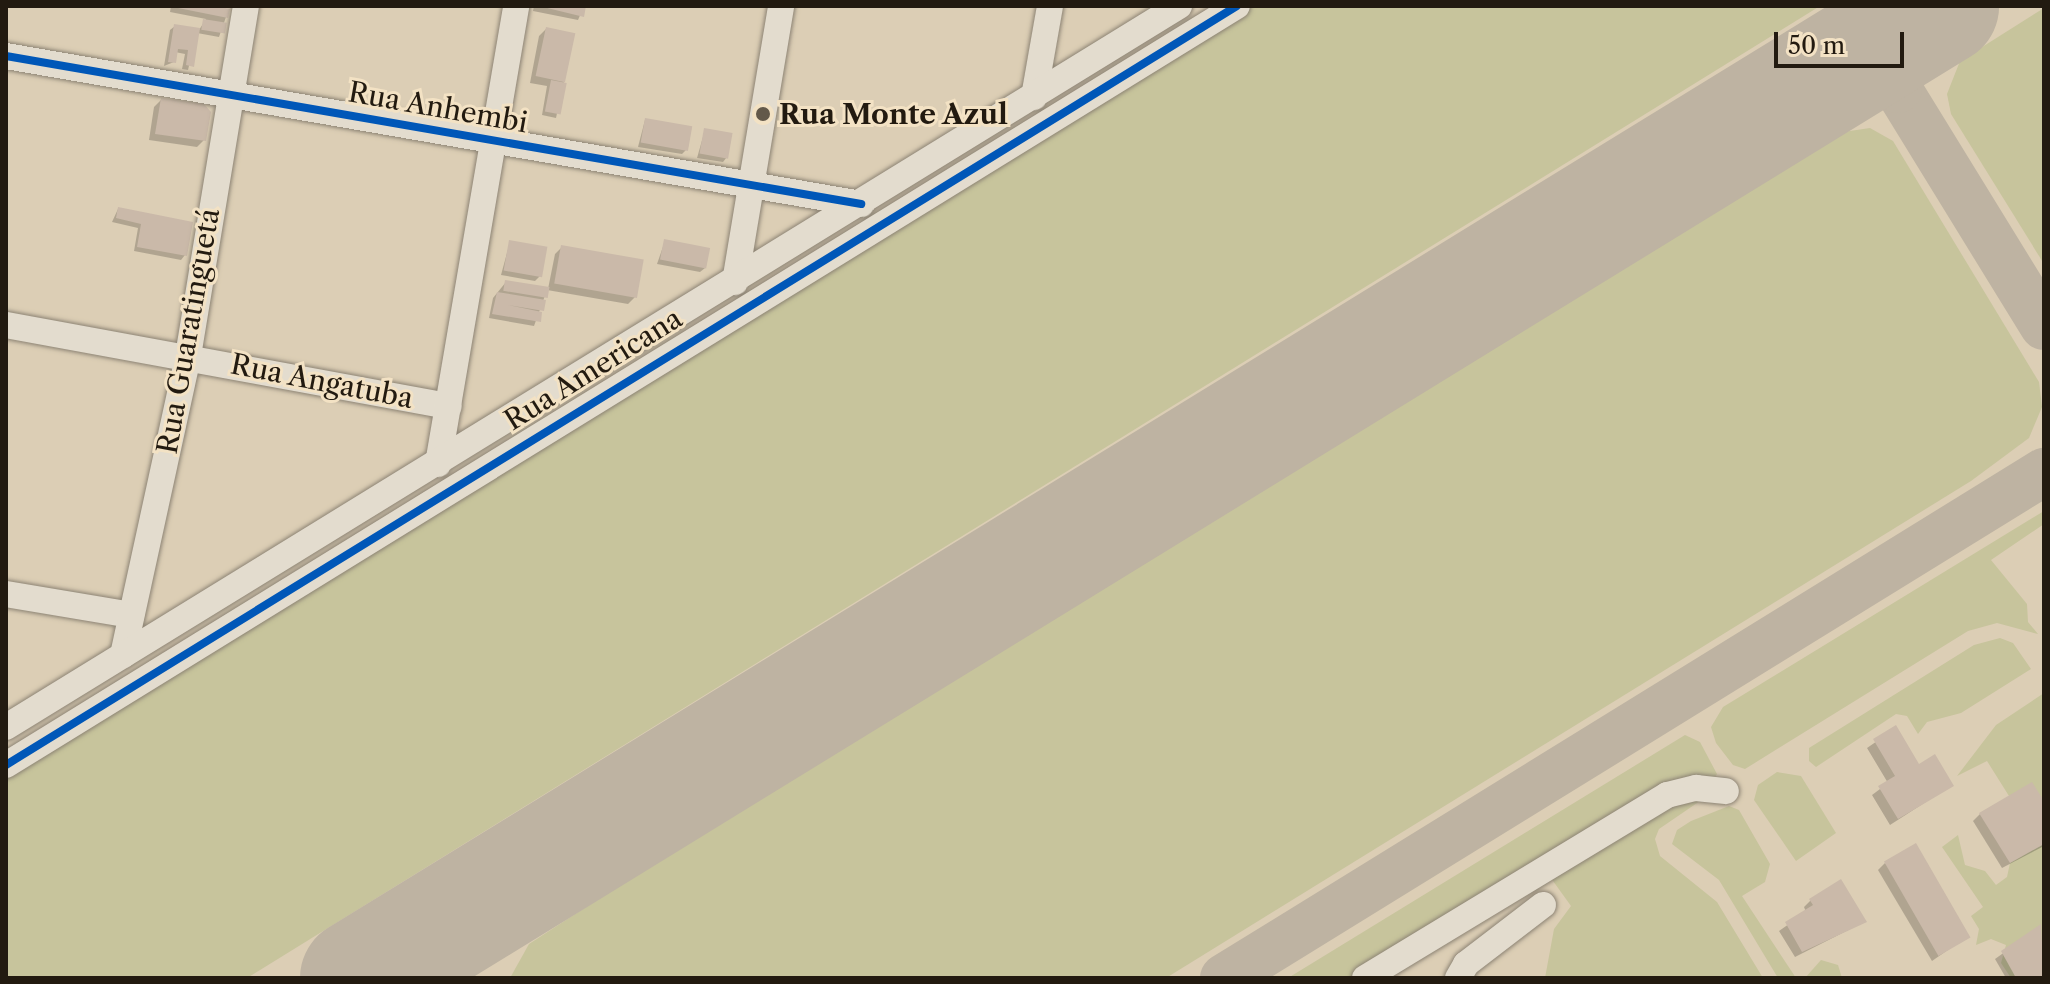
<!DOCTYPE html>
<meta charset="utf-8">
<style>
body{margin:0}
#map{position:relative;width:2050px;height:984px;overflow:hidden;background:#dcceb5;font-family:"Libre Caslon Text",serif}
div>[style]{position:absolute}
.green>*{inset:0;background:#c7c49c}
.shadow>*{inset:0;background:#0003}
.taxiway>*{height:48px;margin:-24px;padding:0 24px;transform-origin:24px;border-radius:24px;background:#beb3a2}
.runway>*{height:118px;margin:-59px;padding:0 59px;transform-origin:59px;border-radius:59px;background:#beb3a2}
.building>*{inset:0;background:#cab9a9;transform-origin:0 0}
.roads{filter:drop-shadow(0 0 2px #8c8374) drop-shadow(0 0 2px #8c8374)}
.minor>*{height:26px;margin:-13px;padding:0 13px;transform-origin:13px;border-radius:13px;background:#e3dcce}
.cycleway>*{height:8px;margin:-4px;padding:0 4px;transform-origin:4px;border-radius:4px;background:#0057b8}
.dots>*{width:22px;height:22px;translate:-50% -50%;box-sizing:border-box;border:4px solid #f3e2c4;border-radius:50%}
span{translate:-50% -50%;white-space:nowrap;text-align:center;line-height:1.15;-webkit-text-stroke:6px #f3e2c4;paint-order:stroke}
.street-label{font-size:28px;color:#221a10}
.poi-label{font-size:28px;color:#221a10;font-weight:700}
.left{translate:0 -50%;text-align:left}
.frame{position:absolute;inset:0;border:8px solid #221a10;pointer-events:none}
.scale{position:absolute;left:1774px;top:32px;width:130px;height:36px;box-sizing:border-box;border:4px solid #221a10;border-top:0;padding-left:10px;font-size:24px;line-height:28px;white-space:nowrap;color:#221a10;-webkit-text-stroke:6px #f3e2c4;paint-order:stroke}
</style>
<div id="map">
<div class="green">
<i style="clip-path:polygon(1214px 6px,1820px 6px,247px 978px,6px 978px,6px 751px)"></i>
<i style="clip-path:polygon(2044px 8px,2044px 264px,1951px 114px,1947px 94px,1960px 61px)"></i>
<i style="clip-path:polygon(1870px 128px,1893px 141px,2039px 382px,2042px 407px,2029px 438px,1971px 481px,1166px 978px,510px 978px,529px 944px,634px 876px,1843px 132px)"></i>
<i style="clip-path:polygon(2044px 511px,2044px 524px,1991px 560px,2027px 604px,2028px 622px,2038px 634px,1997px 623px,1968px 631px,1745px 769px,1733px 765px,1716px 743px,1711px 727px,1723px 707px)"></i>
<i style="clip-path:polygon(2000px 638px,2013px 643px,2031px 669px,1961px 713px,1927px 722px,1918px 734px,1907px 716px,1896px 714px,1816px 767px,1809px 761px,1809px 748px,1974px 645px)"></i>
<i style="clip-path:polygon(2044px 693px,2044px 801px,2009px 796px,1987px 761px,1957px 776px,1996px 725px)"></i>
<i style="clip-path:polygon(1685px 735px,1700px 742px,1717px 774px,1700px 801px,1659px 829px,1655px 839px,1660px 856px,1717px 902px,1763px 978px,1545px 978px,1554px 929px,1571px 906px,1548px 874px,1380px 978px,1288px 978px)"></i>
<i style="clip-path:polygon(1777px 772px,1801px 776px,1836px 833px,1796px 861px,1754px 800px,1758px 785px)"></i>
<i style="clip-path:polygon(1729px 806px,1739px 810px,1770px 864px,1765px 882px,1742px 896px,1796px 978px,1778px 978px,1719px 880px,1672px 844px,1677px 830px,1691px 821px)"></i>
<i style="clip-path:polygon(1958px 835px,1965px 865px,1985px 871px,1996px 885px,2007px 877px,2010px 863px,2044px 844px,2044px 978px,2011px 978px,2001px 963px,2006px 945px,1991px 939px,1976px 945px,1979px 929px,1971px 916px,1983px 907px,1942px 847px)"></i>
<i style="clip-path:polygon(1821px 960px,1838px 965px,1842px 978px,1805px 978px)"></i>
</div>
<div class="shadow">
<i style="clip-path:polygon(171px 6px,204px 6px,226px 17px,219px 37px,197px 33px,188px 70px,182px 69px,185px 54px,175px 52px,174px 62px,164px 66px,170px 30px,175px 26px,199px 30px,206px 19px,170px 12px)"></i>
<i style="clip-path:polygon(534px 6px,584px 6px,578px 20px,533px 11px)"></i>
<i style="clip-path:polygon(546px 29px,564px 81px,556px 118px,542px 115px,547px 86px,530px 83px,539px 36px)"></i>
<i style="clip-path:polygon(161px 100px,204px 140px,197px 147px,149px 140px,154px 107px)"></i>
<i style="clip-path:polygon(645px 120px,686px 150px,682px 154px,638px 147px)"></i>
<i style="clip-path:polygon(705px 130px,727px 157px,723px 162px,697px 158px)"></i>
<i style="clip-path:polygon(118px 209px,191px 223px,185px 255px,181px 260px,134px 251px,138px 228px,112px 222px)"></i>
<i style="clip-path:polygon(665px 241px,705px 268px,700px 272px,657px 264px)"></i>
<i style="clip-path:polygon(510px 242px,540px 276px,535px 281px,501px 275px)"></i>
<i style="clip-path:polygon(562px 247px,635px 297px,628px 304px,547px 290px,534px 326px,489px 318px,493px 298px,506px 282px,548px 289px,555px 254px)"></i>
<i style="clip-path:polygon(1896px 728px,1918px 766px,1952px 785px,1890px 825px,1872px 795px,1888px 783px,1867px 748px)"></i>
<i style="clip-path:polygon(2044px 805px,2044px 846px,2002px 868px,1973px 821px,1980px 814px)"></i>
<i style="clip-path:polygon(1885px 863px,1968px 936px,1932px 961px,1878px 870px)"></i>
<i style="clip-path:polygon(1811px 900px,1864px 922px,1795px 957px,1779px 931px,1806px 912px,1804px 907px)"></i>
<i style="clip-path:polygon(2040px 927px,2044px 978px,2006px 978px,1995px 959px)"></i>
</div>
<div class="taxiway">
<i style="left:1833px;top:72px;width:25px;rotate:-14deg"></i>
<i style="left:1857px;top:66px;width:22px;rotate:16deg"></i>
<i style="left:1878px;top:72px;width:26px;rotate:40deg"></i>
<i style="left:1898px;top:89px;width:278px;rotate:58.4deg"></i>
<i style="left:1898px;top:89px;width:35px;rotate:-98deg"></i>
<i style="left:1893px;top:54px;width:30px;rotate:-64deg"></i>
<i style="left:417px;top:978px;width:30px;rotate:-76deg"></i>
<i style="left:424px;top:949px;width:24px;rotate:-55deg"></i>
<i style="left:1224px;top:978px;width:964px;rotate:-31.68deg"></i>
</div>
<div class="runway">
<i style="left:359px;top:978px;width:1856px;rotate:-31.58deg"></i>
</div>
<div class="building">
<i style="clip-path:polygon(168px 6px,215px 6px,230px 9px,228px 18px)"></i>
<i style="clip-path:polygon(539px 6px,586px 6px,584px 17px)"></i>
<i style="left:203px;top:19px;width:24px;height:11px;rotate:9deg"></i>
<i style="clip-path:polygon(174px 24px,200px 28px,194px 67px,186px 65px,188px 50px,178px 49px,176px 63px,168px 62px)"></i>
<i style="left:546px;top:27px;width:30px;height:50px;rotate:12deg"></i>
<i style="left:551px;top:80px;width:16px;height:32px;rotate:11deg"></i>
<i style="clip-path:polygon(161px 98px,204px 104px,211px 112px,206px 141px,155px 134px)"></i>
<i style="left:645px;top:118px;width:48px;height:25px;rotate:10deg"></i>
<i style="left:704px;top:128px;width:29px;height:26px;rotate:10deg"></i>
<i style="clip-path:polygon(118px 207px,193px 222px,187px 256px,137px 247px,141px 224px,116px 218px)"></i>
<i style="left:664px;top:239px;width:47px;height:21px;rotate:11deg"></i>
<i style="left:509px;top:240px;width:39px;height:31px;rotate:10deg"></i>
<i style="left:561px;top:245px;width:84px;height:39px;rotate:10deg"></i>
<i style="left:505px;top:280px;width:45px;height:11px;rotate:9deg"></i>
<i style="clip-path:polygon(497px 292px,546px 300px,544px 311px,508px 305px,542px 312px,541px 322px,492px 314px)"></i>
<i style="clip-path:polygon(1896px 725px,1919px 764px,1935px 754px,1954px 786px,1898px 819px,1878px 786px,1895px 776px,1873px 739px)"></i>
<i style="clip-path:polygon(2032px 782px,2044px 801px,2044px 844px,2010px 863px,1979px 813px)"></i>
<i style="left:1916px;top:843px;width:109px;height:37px;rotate:60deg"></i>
<i style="clip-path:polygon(1841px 879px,1867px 922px,1802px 952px,1785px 922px,1813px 905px,1809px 899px)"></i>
<i style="clip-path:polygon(2041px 924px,2044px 978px,2016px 978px,2001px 951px)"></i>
</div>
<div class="roads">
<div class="minor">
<i style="left:6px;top:56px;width:868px;rotate:9.82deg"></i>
<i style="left:1034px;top:97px;width:92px;rotate:-80deg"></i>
<i style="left:735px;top:282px;width:280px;rotate:-80.5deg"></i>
<i style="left:6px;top:325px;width:450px;rotate:10.4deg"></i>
<i style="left:438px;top:464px;width:465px;rotate:-80.3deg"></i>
<i style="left:6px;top:594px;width:127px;rotate:9.5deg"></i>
<i style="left:123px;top:655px;width:306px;rotate:-77.7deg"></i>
<i style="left:188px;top:356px;width:355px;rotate:-80.6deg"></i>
<i style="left:6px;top:727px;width:1377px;rotate:-31.58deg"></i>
<i style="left:6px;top:765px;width:1446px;rotate:-31.66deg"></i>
<i style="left:1365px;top:978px;width:353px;rotate:-31.2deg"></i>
<i style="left:1667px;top:795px;width:30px;rotate:-14deg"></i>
<i style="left:1696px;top:788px;width:30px;rotate:6deg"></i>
<i style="left:1458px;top:978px;width:16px;rotate:-60deg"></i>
<i style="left:1466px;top:964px;width:97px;rotate:-37.5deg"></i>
</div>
</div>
<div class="cycleway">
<i style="left:6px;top:56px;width:868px;rotate:9.82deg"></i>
<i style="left:6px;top:765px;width:1446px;rotate:-31.66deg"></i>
</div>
<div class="dots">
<i style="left:763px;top:114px;background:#63594a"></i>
</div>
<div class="street-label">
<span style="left:438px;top:107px;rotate:10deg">Rua Anhembi</span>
<span style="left:188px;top:331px;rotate:-80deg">Rua Guaratinguetá</span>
<span style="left:593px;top:369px;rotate:-32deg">Rua Americana</span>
<span style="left:322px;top:381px;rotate:11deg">Rua Angatuba</span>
</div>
<div class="poi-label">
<span class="left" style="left:779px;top:114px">Rua Monte Azul</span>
</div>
<div class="frame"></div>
<div class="scale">50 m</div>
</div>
